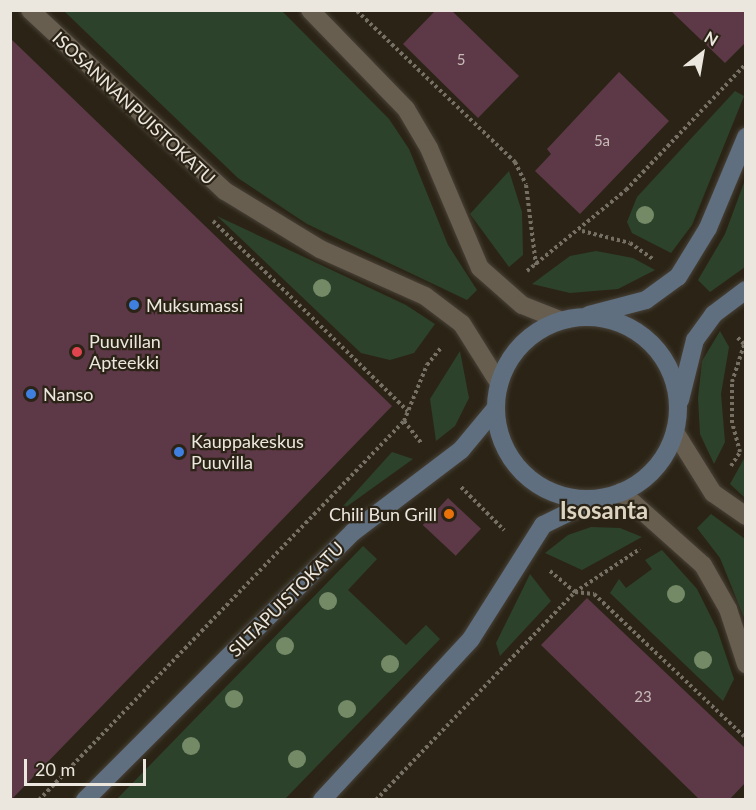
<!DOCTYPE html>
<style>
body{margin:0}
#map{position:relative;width:756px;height:810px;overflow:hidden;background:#2b2416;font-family:Lato,sans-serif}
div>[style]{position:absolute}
.green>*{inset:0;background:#2d422a}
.building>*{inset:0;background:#5d3948;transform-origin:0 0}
.path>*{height:4px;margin-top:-2px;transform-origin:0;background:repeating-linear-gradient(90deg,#767064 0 3px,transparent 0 6px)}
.roads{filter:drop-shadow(0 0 2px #484137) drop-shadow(0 0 2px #484137)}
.tertiary>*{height:18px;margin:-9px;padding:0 9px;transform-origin:9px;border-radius:9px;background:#675e4f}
.secondary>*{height:18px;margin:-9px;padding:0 9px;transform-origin:9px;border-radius:9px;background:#5f6f7f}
.secondary>.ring{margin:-9px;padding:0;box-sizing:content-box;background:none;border:18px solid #5f6f7f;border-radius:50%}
.trees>*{width:18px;height:18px;margin:-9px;border-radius:50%;background:#748966}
.dots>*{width:16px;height:16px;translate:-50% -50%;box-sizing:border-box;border:3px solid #2b2416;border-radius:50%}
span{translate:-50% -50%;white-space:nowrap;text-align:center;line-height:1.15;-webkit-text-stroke:4.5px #2b2416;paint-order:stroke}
.number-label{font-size:15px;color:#c8bcb8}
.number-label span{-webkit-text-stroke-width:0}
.street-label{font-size:18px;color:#ece7de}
.poi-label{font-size:18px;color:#ece7de}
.left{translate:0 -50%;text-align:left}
.right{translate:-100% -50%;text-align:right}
.district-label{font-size:24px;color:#ddd3c1;font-weight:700}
.frame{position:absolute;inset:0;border:12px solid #ece7de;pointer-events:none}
.north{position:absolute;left:672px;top:24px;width:60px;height:60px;-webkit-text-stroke:4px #2b2416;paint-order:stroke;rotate:31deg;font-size:16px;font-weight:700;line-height:24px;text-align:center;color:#ece7de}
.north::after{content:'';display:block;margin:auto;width:21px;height:27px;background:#ece7de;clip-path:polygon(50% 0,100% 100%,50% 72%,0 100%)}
.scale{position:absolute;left:24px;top:759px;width:122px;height:27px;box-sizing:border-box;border:3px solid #ece7de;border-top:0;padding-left:8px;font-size:18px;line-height:21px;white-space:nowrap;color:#ece7de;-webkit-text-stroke:4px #2b2416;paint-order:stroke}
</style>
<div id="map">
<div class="green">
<i style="clip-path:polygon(64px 11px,282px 11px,389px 119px,409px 149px,448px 245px,477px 290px,467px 300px,307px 224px,238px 178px)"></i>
<i style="clip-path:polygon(735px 91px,744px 96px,692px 225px,671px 253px,632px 233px,627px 222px,637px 197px)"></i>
<i style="clip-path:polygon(509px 171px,522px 212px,523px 255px,509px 267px,470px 214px)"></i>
<i style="clip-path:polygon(745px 180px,745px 267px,710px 292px,698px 280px,725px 234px)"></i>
<i style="clip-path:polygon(217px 216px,406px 305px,435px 324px,414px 353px,390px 360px,361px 353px)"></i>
<i style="clip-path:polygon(596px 251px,633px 258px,655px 270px,618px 289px,570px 293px,532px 284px,570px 256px)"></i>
<i style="clip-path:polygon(720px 331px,729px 347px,721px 394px,725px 442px,714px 464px,700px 434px,698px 398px,702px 361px)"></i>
<i style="clip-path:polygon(460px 351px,469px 398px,455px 426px,436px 441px,430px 399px)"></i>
<i style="clip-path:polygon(392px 452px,413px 459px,335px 515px)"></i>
<i style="clip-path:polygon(745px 457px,746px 457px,745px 498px,730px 484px)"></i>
<i style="clip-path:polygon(711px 514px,745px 539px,745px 620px,720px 558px,697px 528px)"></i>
<i style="clip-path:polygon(591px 527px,620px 528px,642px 537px,582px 570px,545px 553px,568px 535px)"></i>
<i style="clip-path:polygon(363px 546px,377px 559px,348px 590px,406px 645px,426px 625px,440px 639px,285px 799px,117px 799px)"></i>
<i style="clip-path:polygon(662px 550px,697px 589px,717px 629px,734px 679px,723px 701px,610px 593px,619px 579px,626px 588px,652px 569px,645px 560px)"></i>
<i style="clip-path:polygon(530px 574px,551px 601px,500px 656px,496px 643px)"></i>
</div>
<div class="building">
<i style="clip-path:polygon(436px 10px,451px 10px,519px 76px,478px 118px,403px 44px)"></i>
<i style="clip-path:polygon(670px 10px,746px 10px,746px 42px,725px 63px)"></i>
<i style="clip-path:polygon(10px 38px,392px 406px,11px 800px,10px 800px)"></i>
<i style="clip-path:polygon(619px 72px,669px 121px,580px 214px,535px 171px,551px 154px,547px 149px)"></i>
<i style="left:448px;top:498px;width:45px;height:37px;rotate:43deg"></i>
<i style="clip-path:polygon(587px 598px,746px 749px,746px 782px,729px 800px,700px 800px,541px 645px)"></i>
</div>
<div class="path">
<i style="left:357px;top:11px;width:219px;rotate:43.7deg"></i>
<i style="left:515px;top:162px;width:25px;rotate:64deg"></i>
<i style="left:526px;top:185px;width:81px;rotate:82.9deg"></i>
<i style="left:213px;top:221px;width:272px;rotate:44.3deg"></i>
<i style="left:582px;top:231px;width:49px;rotate:14deg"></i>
<i style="left:630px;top:243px;width:29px;rotate:35deg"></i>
<i style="left:527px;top:271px;width:128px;rotate:-39.3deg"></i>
<i style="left:626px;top:190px;width:174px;rotate:-46.4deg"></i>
<i style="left:404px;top:421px;width:29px;rotate:52deg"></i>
<i style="left:731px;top:466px;width:17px;rotate:-57deg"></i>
<i style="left:740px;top:452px;width:30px;rotate:-105deg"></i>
<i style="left:732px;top:423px;width:41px;rotate:-90deg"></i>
<i style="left:732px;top:382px;width:40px;rotate:-72deg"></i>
<i style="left:744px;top:344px;width:11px;rotate:-135deg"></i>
<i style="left:461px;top:487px;width:61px;rotate:45deg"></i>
<i style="left:550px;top:571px;width:33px;rotate:40deg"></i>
<i style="left:575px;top:592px;width:78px;rotate:-33.5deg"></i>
<i style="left:39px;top:800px;width:526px;rotate:-46.08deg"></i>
<i style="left:404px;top:421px;width:61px;rotate:-67.7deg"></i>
<i style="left:427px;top:365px;width:22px;rotate:-51deg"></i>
<i style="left:376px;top:800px;width:288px;rotate:-46.3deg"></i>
<i style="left:575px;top:592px;width:19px;rotate:6deg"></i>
<i style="left:594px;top:594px;width:209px;rotate:43.5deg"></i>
</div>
<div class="roads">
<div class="tertiary">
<i style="left:30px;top:10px;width:266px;rotate:42.9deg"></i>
<i style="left:225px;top:191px;width:111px;rotate:31.4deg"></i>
<i style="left:320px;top:249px;width:115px;rotate:24.1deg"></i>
<i style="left:425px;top:296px;width:46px;rotate:37.1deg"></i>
<i style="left:462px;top:324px;width:70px;rotate:57.9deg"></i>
<i style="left:310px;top:10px;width:138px;rotate:45.9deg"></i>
<i style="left:406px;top:109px;width:45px;rotate:59.5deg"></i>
<i style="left:429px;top:148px;width:130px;rotate:67deg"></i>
<i style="left:480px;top:268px;width:56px;rotate:41.4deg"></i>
<i style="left:522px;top:305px;width:41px;rotate:21.5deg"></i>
<i style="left:675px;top:432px;width:72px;rotate:58.1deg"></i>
<i style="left:713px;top:493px;width:40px;rotate:34.9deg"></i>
<i style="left:621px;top:492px;width:110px;rotate:41.7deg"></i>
<i style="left:703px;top:565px;width:51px;rotate:60.4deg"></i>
<i style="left:728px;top:609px;width:58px;rotate:71.9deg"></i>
</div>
<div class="secondary">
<i style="left:589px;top:315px;width:59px;rotate:-14.7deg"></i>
<i style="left:646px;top:300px;width:39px;rotate:-36deg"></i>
<i style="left:678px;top:277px;width:57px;rotate:-58.5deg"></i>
<i style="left:708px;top:228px;width:99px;rotate:-67.3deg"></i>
<i class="ring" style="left:496px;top:317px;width:164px;height:164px"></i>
<i style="left:680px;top:400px;width:62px;rotate:-76deg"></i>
<i style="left:695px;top:340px;width:32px;rotate:-54deg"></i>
<i style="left:714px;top:314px;width:40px;rotate:-37deg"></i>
<i style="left:85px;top:800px;width:379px;rotate:-45deg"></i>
<i style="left:353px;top:532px;width:136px;rotate:-37.2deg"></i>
<i style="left:461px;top:450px;width:53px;rotate:-50.3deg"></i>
<i style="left:322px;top:800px;width:219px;rotate:-47.2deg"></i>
<i style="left:471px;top:639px;width:135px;rotate:-57.7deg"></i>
<i style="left:543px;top:525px;width:52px;rotate:-26.1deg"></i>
</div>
</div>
<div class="trees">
<i style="left:645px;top:215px"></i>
<i style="left:322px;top:288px"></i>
<i style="left:676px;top:594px"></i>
<i style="left:328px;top:601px"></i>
<i style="left:285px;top:646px"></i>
<i style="left:703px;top:660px"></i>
<i style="left:390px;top:664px"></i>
<i style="left:234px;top:699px"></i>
<i style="left:347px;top:709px"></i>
<i style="left:191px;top:746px"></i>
<i style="left:297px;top:759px"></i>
</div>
<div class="dots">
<i style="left:134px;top:305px;background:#3f7fe0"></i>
<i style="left:77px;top:352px;background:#e0444e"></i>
<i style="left:31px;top:394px;background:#3f7fe0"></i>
<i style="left:179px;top:452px;background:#3f7fe0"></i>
<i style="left:449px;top:514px;background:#e8710a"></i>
</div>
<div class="number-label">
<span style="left:461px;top:60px">5</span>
<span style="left:602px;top:141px">5a</span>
<span style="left:643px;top:697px">23</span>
</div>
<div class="street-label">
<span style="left:134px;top:108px;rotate:43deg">ISOSANNANPUISTOKATU</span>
<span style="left:286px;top:599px;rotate:-45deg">SILTAPUISTOKATU</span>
</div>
<div class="poi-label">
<span class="left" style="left:146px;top:305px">Muksumassi</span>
<span class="left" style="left:89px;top:352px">Puuvillan<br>Apteekki</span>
<span class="left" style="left:43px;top:394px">Nanso</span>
<span class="left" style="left:191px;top:452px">Kauppakeskus<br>Puuvilla</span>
<span class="right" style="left:437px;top:514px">Chili Bun Grill</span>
</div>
<div class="district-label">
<span style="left:604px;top:510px">Isosanta</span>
</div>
<div class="frame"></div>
<div class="north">N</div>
<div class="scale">20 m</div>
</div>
